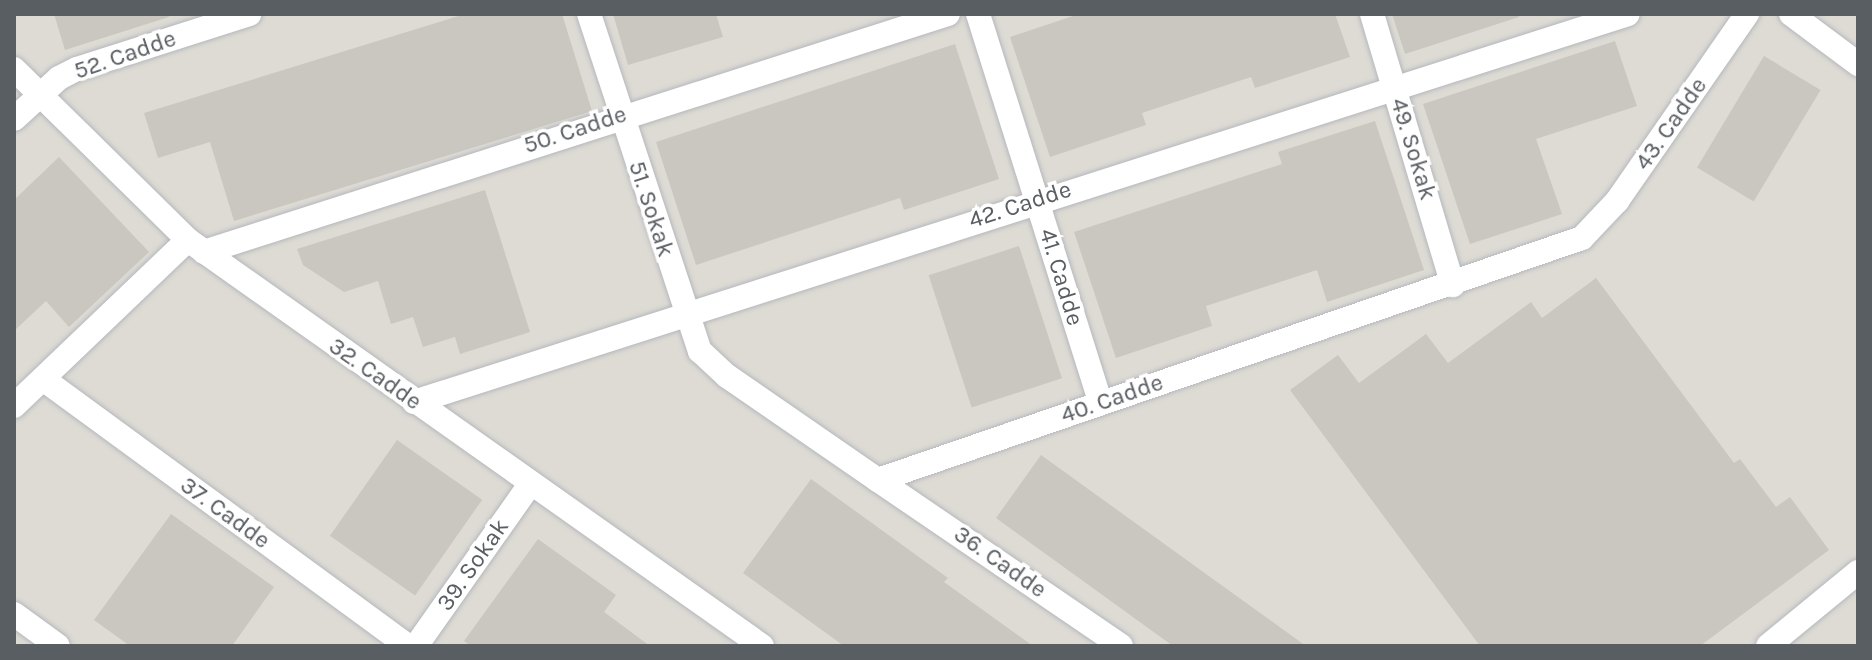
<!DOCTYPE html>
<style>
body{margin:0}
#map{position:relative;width:1872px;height:660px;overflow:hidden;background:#edeae1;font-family:Karla,sans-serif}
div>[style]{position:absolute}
.industrial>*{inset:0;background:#dedbd5;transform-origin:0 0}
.building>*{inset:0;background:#cac6c0;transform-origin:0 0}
.roads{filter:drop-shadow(0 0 2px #b4b8bc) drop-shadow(0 0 2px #b4b8bc)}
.minor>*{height:24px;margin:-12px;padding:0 12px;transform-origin:12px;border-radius:12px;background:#fff}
span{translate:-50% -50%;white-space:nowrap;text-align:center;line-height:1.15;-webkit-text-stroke:7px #fff;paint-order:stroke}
.street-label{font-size:24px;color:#595e63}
.frame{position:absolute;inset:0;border:16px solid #595e63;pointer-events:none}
</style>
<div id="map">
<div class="industrial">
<i style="left:14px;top:14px;width:1844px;height:632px"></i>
</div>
<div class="building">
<i style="clip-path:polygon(54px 14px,168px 14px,169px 17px,65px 50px)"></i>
<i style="clip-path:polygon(465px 14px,562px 14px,592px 111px,234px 221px,210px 142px,158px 158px,144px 113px)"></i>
<i style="clip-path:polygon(613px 14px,716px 14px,723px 37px,628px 65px)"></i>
<i style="clip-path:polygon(1079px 14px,1335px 14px,1350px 57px,1255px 88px,1251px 77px,1142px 113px,1146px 125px,1050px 157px,1010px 37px)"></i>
<i style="clip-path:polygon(1392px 14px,1518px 14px,1519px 17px,1405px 54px)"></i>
<i style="clip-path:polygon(1615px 41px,1637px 106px,1536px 139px,1562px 214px,1470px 244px,1423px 104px)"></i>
<i style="clip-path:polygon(955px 44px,999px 179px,904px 210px,900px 198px,696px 265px,656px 142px)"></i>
<i style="left:1764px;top:56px;width:66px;height:130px;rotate:31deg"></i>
<i style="clip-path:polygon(1375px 121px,1424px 270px,1327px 302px,1317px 270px,1206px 306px,1212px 326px,1116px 358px,1074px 232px,1282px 164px,1278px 152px)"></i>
<i style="clip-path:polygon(59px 157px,149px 252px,69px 327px,46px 301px,14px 331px,14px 200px)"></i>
<i style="clip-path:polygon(485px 190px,530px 332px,460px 354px,455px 337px,423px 347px,413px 317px,391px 324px,378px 281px,344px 292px,303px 265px,297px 249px)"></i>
<i style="left:1019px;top:246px;width:139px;height:95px;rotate:72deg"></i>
<i style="clip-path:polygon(1596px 278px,1734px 463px,1740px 459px,1776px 507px,1790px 497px,1829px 550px,1700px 646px,1480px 646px,1290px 390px,1338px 355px,1359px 383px,1426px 334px,1448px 363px,1531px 302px,1542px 318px)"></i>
<i style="left:397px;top:440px;width:104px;height:117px;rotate:35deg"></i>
<i style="clip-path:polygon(1041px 455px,1231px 592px,1306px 646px,1173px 646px,996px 518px)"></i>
<i style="clip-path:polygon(811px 479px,948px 578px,944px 582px,1033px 646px,844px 646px,743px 573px)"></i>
<i style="clip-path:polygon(171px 514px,274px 587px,232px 646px,130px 646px,94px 620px)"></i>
<i style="clip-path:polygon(538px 539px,616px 595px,604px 612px,650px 646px,471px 646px,464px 641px)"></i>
</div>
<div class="roads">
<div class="minor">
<i style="left:589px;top:14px;width:355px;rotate:71.8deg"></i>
<i style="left:700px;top:351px;width:37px;rotate:43deg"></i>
<i style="left:727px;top:376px;width:183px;rotate:34.6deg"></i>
<i style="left:878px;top:480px;width:744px;rotate:-18.97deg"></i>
<i style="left:1582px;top:238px;width:51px;rotate:-46.6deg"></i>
<i style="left:1617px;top:201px;width:228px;rotate:-55.2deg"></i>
<i style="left:978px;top:14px;width:408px;rotate:72.5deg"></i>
<i style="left:1372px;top:14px;width:283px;rotate:73.4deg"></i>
<i style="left:1791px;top:14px;width:84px;rotate:36.7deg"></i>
<i style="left:14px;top:69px;width:244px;rotate:44.5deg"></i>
<i style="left:188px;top:240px;width:703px;rotate:35.27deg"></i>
<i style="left:14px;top:119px;width:61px;rotate:-42.3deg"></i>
<i style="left:59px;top:78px;width:20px;rotate:-27deg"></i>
<i style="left:77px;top:69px;width:181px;rotate:-17.7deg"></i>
<i style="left:204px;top:252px;width:781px;rotate:-17.74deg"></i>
<i style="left:43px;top:379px;width:452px;rotate:36.2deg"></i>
<i style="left:414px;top:402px;width:1274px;rotate:-17.72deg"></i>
<i style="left:14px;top:406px;width:240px;rotate:-43.7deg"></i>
<i style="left:878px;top:480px;width:294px;rotate:34.3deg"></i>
<i style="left:14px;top:614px;width:54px;rotate:36deg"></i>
<i style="left:416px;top:646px;width:199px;rotate:-54.8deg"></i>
<i style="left:1768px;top:646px;width:117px;rotate:-39.4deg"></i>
</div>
</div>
<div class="street-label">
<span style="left:125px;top:55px;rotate:-19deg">52. Cadde</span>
<span style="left:1671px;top:124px;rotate:-55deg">43. Cadde</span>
<span style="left:575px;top:130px;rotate:-18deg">50. Cadde</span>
<span style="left:1413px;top:149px;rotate:73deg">49. Sokak</span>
<span style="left:1020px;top:205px;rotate:-18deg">42. Cadde</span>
<span style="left:651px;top:209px;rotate:72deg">51. Sokak</span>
<span style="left:1061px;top:277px;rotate:73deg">41. Cadde</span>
<span style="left:375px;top:374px;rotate:35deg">32. Cadde</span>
<span style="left:1112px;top:399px;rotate:-19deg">40. Cadde</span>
<span style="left:225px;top:513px;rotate:36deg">37. Cadde</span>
<span style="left:1000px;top:562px;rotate:35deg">36. Cadde</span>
<span style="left:473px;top:565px;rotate:-55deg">39. Sokak</span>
</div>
<div class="frame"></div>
</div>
